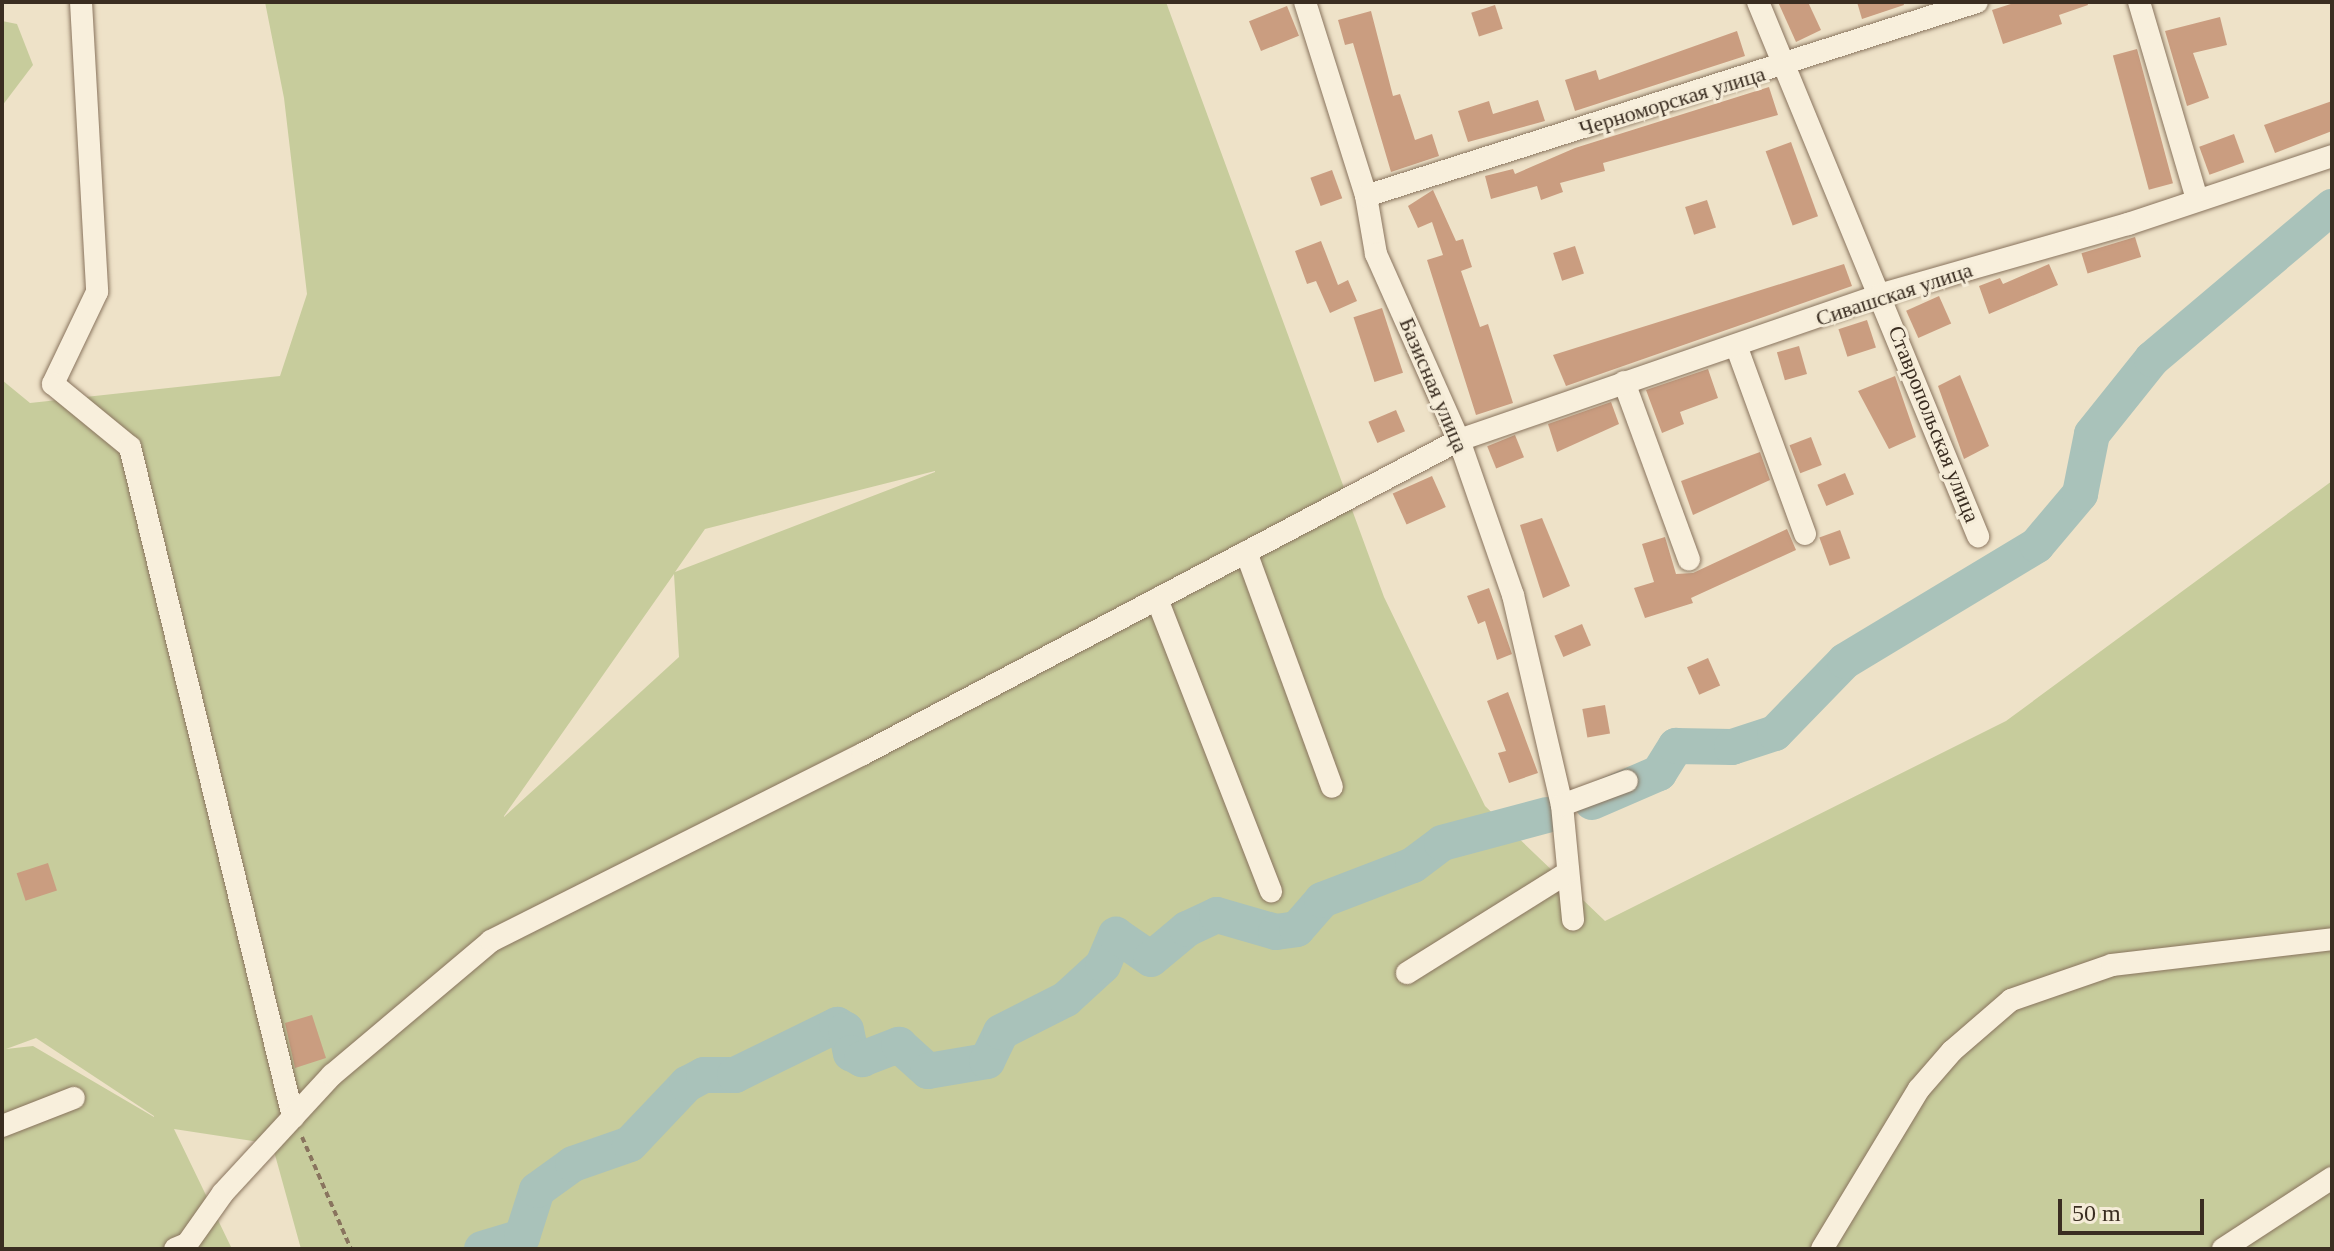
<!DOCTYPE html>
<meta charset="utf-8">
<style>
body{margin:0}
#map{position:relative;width:2334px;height:1251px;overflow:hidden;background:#eee2c8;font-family:"Times New Roman",serif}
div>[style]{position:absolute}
.green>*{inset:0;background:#c7cc9c}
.river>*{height:36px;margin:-18px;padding:0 18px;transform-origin:18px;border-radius:18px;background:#a9c2ba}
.building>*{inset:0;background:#ca9d80;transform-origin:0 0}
.path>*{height:4px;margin-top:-2px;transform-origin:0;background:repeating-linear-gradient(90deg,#89745e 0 6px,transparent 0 10px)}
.roads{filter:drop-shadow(0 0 2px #89745e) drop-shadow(0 0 2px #89745e)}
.minor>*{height:22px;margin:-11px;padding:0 11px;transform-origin:11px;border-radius:11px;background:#f8efdc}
span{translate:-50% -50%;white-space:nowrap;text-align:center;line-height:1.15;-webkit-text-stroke:6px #f5ecd8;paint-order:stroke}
.street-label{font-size:22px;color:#3a2d21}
.frame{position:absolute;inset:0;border:4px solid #3a2d21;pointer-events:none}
.scale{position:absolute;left:2058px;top:1199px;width:146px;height:36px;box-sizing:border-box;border:4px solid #3a2d21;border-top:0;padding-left:10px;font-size:24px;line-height:28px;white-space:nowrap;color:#3a2d21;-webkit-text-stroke:6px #f5ecd8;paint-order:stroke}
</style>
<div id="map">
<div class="green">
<i style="clip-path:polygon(evenodd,265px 2px,1166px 2px,1384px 597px,1485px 806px,1605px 921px,2006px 721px,2332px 481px,2332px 1249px,301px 1249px,272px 1144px,174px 1129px,232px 1249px,2px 1249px,2px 380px,30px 403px,280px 376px,307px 294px,284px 98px,265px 2px,935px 471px,935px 472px,675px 572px,705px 529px,935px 471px,265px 2px,674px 574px,679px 657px,504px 817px,504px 816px,674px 574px,265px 2px,36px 1038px,154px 1116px,154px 1117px,33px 1046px,6px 1049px,36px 1038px)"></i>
<i style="clip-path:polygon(2px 21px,17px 24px,33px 65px,2px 106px)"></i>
</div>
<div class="river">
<i style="left:1592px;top:802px;width:73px;rotate:-23.4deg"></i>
<i style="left:1659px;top:773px;width:32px;rotate:-58deg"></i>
<i style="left:1676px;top:746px;width:56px;rotate:1deg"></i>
<i style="left:1732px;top:747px;width:45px;rotate:-18deg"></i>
<i style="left:1775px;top:733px;width:100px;rotate:-45.8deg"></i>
<i style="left:1845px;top:661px;width:224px;rotate:-31.1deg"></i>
<i style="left:2037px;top:545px;width:67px;rotate:-49.9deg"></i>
<i style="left:2080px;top:494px;width:61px;rotate:-78.7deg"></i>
<i style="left:2092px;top:434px;width:96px;rotate:-51.3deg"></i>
<i style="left:2152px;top:359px;width:236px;rotate:-40.2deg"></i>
<i style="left:482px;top:1249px;width:42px;rotate:-16.7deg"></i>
<i style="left:522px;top:1237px;width:49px;rotate:-72.3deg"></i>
<i style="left:537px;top:1190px;width:44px;rotate:-35.8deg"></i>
<i style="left:573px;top:1164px;width:60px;rotate:-19.3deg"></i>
<i style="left:630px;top:1144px;width:83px;rotate:-46.5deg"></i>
<i style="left:687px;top:1084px;width:19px;rotate:-28deg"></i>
<i style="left:704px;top:1075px;width:31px"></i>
<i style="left:735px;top:1075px;width:114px;rotate:-26.1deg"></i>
<i style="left:837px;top:1025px;width:10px;rotate:29deg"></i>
<i style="left:846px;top:1030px;width:24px;rotate:78deg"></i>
<i style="left:851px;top:1053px;width:13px;rotate:29deg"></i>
<i style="left:862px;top:1059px;width:40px;rotate:-21deg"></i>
<i style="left:899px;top:1045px;width:39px;rotate:42deg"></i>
<i style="left:928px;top:1071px;width:60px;rotate:-9.6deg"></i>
<i style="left:987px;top:1061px;width:32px;rotate:-64deg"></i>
<i style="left:1001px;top:1032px;width:73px;rotate:-26.9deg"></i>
<i style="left:1066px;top:999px;width:50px;rotate:-42.6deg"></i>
<i style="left:1103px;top:965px;width:33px;rotate:-67deg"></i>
<i style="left:1116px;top:935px;width:42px;rotate:34.4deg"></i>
<i style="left:1151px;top:959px;width:47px;rotate:-39.8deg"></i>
<i style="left:1187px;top:929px;width:33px;rotate:-25deg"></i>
<i style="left:1217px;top:915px;width:61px;rotate:16.1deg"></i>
<i style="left:1276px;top:932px;width:21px;rotate:-8deg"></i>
<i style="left:1297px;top:929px;width:38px;rotate:-49deg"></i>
<i style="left:1322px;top:900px;width:97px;rotate:-21deg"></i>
<i style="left:1413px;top:865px;width:36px;rotate:-37deg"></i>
<i style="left:1442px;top:843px;width:109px;rotate:-14.9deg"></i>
</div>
<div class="building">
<i style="clip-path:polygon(1778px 2px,1808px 2px,1821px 30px,1796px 42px)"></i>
<i style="clip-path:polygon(1857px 2px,1903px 2px,1904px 5px,1862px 19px)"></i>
<i style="clip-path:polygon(2017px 2px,2087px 2px,2088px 5px,2059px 15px,2062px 24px,2003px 44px,1992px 10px)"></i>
<i style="left:1495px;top:5px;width:25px;height:25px;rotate:72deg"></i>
<i style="left:1287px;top:6px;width:32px;height:41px;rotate:68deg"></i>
<i style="clip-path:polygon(1371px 11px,1393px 96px,1400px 94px,1415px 140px,1432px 134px,1439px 156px,1391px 172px,1353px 43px,1345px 45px,1338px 20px)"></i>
<i style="clip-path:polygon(2220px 17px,2227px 45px,2193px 53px,2209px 98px,2187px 106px,2165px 31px)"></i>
<i style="clip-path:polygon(1737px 31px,1745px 56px,1575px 111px,1565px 80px,1596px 70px,1599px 80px)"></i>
<i style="left:2137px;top:49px;width:139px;height:25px;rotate:75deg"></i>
<i style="clip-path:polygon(1769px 87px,1778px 115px,1603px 163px,1605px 171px,1560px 183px,1563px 192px,1541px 200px,1537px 186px,1491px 199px,1485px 176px,1513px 169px,1515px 174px,1575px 148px)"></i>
<i style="clip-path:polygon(1538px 100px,1545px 121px,1468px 142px,1458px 111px,1489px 101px,1493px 114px)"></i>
<i style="clip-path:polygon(2332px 101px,2332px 131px,2275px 153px,2264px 125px)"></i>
<i style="left:2234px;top:134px;width:30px;height:37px;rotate:70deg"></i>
<i style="left:1791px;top:142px;width:79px;height:27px;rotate:70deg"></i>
<i style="left:1332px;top:170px;width:30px;height:23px;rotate:70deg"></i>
<i style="clip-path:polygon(1433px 190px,1456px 241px,1463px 239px,1472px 267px,1461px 271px,1480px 327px,1488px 324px,1513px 403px,1476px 415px,1427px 260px,1443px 255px,1432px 222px,1418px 228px,1408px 206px)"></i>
<i style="left:1707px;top:200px;width:29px;height:23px;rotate:72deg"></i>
<i style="left:2135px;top:237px;width:21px;height:56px;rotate:73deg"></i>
<i style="clip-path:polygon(1321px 241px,1338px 285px,1348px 280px,1357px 301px,1330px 313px,1316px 281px,1307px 284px,1295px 251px)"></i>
<i style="left:1575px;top:246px;width:29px;height:23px;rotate:72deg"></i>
<i style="clip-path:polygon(1844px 264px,1852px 286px,1566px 386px,1553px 355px)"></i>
<i style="clip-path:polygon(2049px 264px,2058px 285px,1989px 314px,1979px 286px,2000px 278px,2003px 284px)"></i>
<i style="left:1939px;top:296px;width:30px;height:36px;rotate:66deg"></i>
<i style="left:1382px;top:308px;width:68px;height:30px;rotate:72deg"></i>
<i style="left:1867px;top:320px;width:29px;height:30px;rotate:72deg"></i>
<i style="left:1799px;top:346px;width:29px;height:23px;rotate:74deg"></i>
<i style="clip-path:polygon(1708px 369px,1718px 398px,1680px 412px,1684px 424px,1662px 433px,1646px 390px)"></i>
<i style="clip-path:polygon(1960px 375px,1989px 446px,1964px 459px,1938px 386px)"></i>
<i style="clip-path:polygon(1895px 376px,1916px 437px,1889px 449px,1858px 391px)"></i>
<i style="clip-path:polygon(1611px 402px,1619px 424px,1557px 452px,1548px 424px)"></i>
<i style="left:1396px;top:410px;width:23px;height:30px;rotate:67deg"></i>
<i style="left:1515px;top:435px;width:24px;height:30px;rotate:68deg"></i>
<i style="left:1811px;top:437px;width:30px;height:23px;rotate:69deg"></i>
<i style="clip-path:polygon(1760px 452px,1770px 480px,1693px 515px,1681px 481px)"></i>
<i style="left:1845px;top:473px;width:23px;height:30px;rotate:67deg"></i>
<i style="left:1432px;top:476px;width:34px;height:43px;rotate:66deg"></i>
<i style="clip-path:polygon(1542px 518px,1570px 586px,1543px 598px,1520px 525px)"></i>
<i style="clip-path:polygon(1787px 529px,1796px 550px,1691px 598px,1693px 603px,1645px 618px,1634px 588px,1654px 582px,1642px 544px,1665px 537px,1676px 574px,1693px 573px)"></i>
<i style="left:1840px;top:530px;width:30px;height:22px;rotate:70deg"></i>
<i style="clip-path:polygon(1489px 588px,1512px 654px,1497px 660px,1485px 621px,1478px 624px,1467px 596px)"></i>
<i style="left:1582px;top:624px;width:23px;height:30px;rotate:67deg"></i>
<i style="left:1708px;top:658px;width:30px;height:23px;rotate:66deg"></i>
<i style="clip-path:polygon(1508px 692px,1538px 773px,1509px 783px,1498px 753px,1506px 751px,1487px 701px)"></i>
<i style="left:1605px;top:705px;width:29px;height:23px;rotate:80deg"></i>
<i style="left:48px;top:863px;width:29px;height:33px;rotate:72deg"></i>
<i style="clip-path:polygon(312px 1015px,326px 1058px,295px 1068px,285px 1023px)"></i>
</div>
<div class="path">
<i style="left:302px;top:1137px;width:122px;rotate:66.4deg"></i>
</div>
<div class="roads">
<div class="minor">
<i style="left:81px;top:2px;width:290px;rotate:86.8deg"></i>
<i style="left:97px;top:292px;width:102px;rotate:115.6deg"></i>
<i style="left:53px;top:384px;width:99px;rotate:39.3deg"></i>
<i style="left:130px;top:447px;width:690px;rotate:76.33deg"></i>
<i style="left:1305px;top:2px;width:203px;rotate:72.5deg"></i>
<i style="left:1366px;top:196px;width:59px;rotate:80.2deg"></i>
<i style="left:1376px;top:254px;width:204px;rotate:66deg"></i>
<i style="left:1459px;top:440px;width:164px;rotate:70.8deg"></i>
<i style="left:1513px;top:595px;width:216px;rotate:76.9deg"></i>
<i style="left:1562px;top:805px;width:115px;rotate:84.5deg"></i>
<i style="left:1758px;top:2px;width:578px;rotate:67.61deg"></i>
<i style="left:2139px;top:2px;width:205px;rotate:73.6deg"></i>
<i style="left:1366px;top:196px;width:641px;rotate:-17.62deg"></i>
<i style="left:1737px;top:348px;width:198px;rotate:69.9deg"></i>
<i style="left:1624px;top:382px;width:189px;rotate:69.9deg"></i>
<i style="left:1246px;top:552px;width:250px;rotate:69.9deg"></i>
<i style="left:1157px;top:599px;width:314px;rotate:68.7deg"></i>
<i style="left:1562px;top:805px;width:69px;rotate:-20.3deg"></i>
<i style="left:1407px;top:973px;width:189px;rotate:-32deg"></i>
<i style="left:2px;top:1126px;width:77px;rotate:-21.3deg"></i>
<i style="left:175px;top:1249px;width:13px;rotate:-23deg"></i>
<i style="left:187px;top:1244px;width:62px;rotate:-54.8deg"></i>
<i style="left:223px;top:1193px;width:161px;rotate:-47.3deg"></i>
<i style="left:332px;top:1075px;width:208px;rotate:-40.1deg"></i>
<i style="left:491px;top:941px;width:416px;rotate:-26.7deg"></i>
<i style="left:863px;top:754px;width:674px;rotate:-27.78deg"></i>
<i style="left:1459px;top:440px;width:447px;rotate:-19deg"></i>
<i style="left:1882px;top:294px;width:256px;rotate:-15.9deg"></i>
<i style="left:2128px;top:224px;width:215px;rotate:-18.4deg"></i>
<i style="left:1822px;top:1249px;width:187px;rotate:-58.8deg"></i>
<i style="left:1919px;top:1089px;width:50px;rotate:-49deg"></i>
<i style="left:1952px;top:1051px;width:78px;rotate:-40.8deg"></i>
<i style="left:2011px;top:1000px;width:107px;rotate:-19.1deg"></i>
<i style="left:2112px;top:965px;width:222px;rotate:-6.7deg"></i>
<i style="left:2223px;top:1249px;width:130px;rotate:-33.1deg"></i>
</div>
</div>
<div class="street-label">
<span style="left:1672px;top:101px;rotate:-17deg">Черноморская улица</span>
<span style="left:1894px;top:294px;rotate:-18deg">Сивашская улица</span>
<span style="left:1434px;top:385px;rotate:67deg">Базисная улица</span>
<span style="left:1934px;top:424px;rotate:68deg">Ставропольская улица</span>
</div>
<div class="frame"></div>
<div class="scale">50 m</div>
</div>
